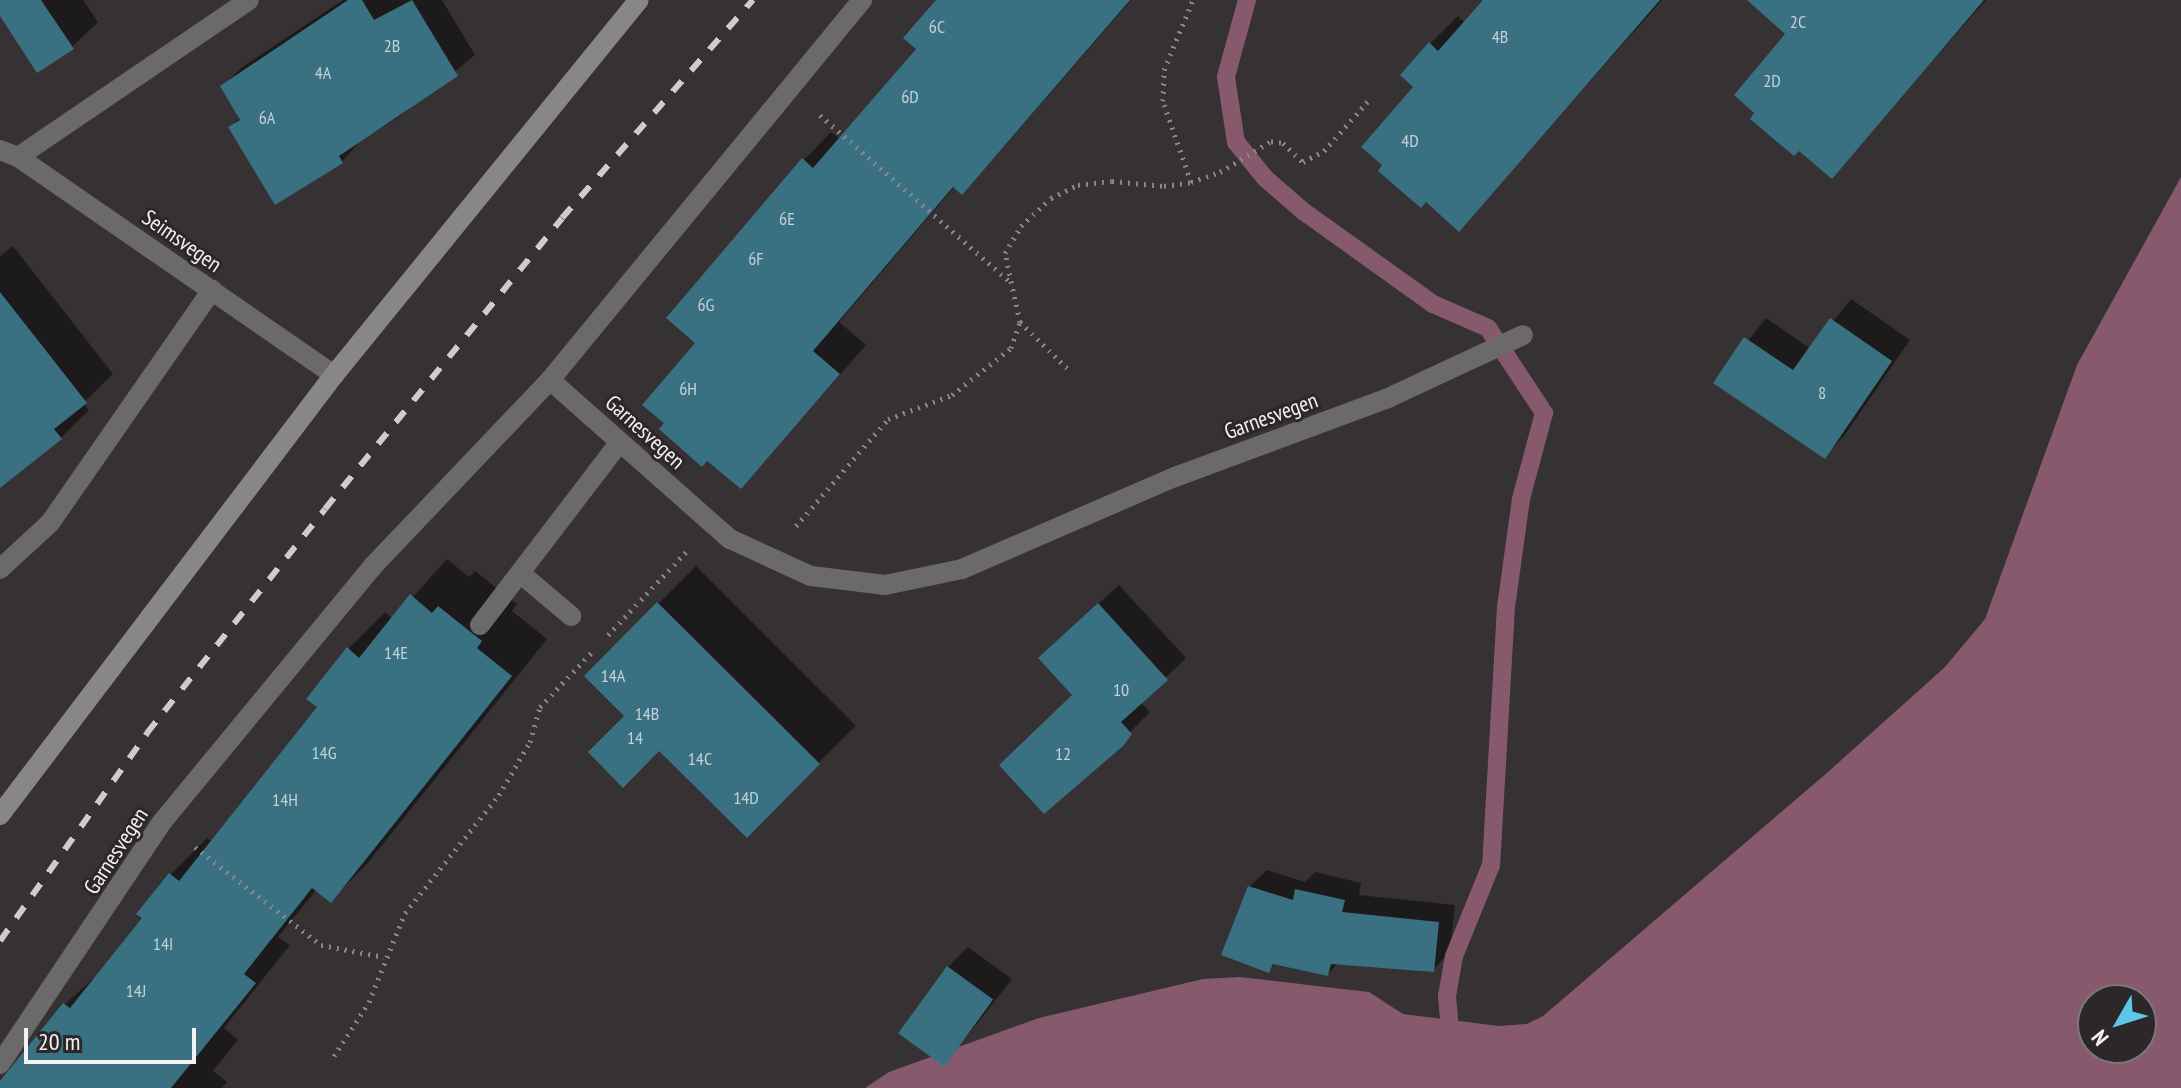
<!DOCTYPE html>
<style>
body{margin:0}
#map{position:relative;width:2181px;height:1088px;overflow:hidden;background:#363234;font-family:"PT Sans Narrow",sans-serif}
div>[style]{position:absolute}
.water>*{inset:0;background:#87596c}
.shadow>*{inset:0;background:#0007;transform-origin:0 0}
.stream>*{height:18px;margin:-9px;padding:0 9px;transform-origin:9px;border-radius:9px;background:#87596c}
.building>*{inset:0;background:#397182;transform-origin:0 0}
.path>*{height:5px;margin-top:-2.5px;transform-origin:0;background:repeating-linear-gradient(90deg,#898687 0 2px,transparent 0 8px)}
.lane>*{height:20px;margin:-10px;padding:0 10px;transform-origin:10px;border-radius:10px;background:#6b6969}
.street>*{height:20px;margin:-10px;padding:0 10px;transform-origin:10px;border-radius:10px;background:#6b6969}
.secondary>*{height:20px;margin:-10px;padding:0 10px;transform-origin:10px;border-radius:10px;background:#898687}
.rail>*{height:6px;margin-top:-3px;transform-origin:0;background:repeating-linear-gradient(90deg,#d0ccce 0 14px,transparent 0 28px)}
span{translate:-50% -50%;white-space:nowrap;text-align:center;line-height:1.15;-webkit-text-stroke:6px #2c282a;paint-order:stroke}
.number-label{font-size:18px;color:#c5d1d6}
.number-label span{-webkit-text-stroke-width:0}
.street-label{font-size:22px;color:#f4f1f2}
.north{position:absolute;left:2077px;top:984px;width:80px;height:80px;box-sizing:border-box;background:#2c282a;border:2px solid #7c787a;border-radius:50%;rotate:231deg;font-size:22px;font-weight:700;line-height:32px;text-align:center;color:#f4f1f2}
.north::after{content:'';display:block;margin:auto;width:28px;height:36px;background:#5cc7e7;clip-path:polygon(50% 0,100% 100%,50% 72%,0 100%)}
.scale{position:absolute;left:24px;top:1028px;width:172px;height:36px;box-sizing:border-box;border:4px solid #f4f1f2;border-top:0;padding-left:10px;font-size:24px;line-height:28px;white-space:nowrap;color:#f4f1f2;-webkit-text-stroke:6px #2c282a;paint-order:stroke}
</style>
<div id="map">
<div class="water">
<i style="clip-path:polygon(evenodd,2181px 177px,2181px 1088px,865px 1088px,889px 1072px,1039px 1018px,1203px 979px,1240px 977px,1369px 992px,1403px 1014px,1499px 1026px,1527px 1024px,1543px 1016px,1828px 772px,1945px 667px,1985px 619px,2077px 365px,2181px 177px,2093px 1000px,2141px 1000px,2141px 1048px,2093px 1048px,2093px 1000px)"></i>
</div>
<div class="shadow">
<i style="clip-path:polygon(0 0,83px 0,98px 22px,72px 47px,0 15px)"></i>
<i style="clip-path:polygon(343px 0,442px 0,475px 55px,399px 117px,360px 141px,342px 162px,230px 127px,241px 117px,222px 87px,241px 68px)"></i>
<i style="clip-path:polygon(957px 0,1131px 0,989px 164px,962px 192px,955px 186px,839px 322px,866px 345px,741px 487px,698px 343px,804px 160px,831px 132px,840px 139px)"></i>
<i style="clip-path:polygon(1485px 0,1662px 0,1459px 229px,1416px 87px,1430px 44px,1458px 16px,1465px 23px)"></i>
<i style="clip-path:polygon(1794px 0,1986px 0,1831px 176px,1788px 34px)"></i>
<i style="clip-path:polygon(13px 246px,113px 374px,83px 403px,89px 410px,61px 438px,0 485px,0 256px)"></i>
<i style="clip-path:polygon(1851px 299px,1910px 340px,1844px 436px,1825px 456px,1716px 382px,1766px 318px,1811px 349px)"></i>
<i style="clip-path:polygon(447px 559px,469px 577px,475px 571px,517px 604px,512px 611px,547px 639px,367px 864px,331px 900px,317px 889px,278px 937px,290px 945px,224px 1028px,238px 1040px,213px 1071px,227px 1082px,222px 1088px,0 1088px,65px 1004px,103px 970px,145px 918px,139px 914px,171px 874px,207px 838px,212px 842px,320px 707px,308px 698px,349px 648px,385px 612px,393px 619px)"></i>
<i style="left:696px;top:566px;width:226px;height:155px;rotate:45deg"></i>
<i style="clip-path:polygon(1119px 585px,1186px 658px,1140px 702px,1150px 712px,1130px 732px,1074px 695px,1061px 638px)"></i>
<i style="clip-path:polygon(1267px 870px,1305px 882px,1315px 872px,1361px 883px,1359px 895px,1455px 905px,1450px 952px,1433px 970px,1339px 962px,1328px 974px,1277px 962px,1269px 971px,1249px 887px)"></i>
<i style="clip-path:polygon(968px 947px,1012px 979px,945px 1064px,948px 967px)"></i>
</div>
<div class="stream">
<i style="left:1247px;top:0;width:80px;rotate:105.3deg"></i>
<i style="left:1226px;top:77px;width:66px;rotate:81.3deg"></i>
<i style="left:1236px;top:142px;width:46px;rotate:51.1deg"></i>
<i style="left:1265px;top:178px;width:50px;rotate:41deg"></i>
<i style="left:1303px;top:211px;width:160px;rotate:35.6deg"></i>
<i style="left:1433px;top:304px;width:60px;rotate:23.6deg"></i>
<i style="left:1488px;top:328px;width:102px;rotate:56.6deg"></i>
<i style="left:1544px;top:413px;width:89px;rotate:105deg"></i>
<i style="left:1521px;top:499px;width:109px;rotate:97.9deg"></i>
<i style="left:1506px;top:607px;width:258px;rotate:93.3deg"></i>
<i style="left:1491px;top:865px;width:98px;rotate:112.1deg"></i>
<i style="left:1454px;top:956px;width:41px;rotate:99.9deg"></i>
<i style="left:1447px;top:996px;width:24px;rotate:85deg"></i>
</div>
<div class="building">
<i style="clip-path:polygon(0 0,41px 0,74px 49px,37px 73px,0 16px)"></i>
<i style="clip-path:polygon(348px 0,362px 0,374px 20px,412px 0,458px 76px,339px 156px,343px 163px,275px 205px,228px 127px,240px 120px,220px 86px)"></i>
<i style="clip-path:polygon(936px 0,1130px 0,962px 195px,953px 187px,813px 351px,840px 374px,741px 489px,707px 461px,702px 467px,659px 429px,664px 423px,642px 405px,695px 343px,666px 318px,802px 158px,813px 168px,916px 49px,903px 38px)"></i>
<i style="clip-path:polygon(1483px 0,1660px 0,1459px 232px,1426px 202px,1421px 208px,1378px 171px,1382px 165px,1361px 147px,1413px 87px,1400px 75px,1429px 42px,1438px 51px)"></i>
<i style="clip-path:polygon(1747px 0,1984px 0,1832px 179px,1799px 151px,1794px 156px,1750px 119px,1754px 113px,1734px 95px,1785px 34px)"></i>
<i style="clip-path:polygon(0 292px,87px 403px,54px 429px,62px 439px,0 488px)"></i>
<i style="clip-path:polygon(1830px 318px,1892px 361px,1825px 459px,1713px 383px,1744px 337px,1793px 370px)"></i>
<i style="clip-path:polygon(410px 594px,432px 613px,438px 606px,482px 641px,477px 648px,512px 676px,331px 903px,312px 888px,244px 974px,256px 983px,171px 1088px,0 1088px,0 1081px,63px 1003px,70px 1008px,142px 918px,136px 914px,169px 873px,179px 881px,317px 707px,306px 699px,347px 647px,359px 658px)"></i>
<i style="clip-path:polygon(657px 602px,820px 764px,747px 838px,659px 751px,623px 788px,588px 752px,624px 716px,584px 676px)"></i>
<i style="clip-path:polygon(1098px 603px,1168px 680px,1121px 722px,1132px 734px,1123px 746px,1044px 814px,999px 765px,1072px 695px,1038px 658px)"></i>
<i style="clip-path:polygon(1248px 886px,1293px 900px,1295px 889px,1345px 900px,1342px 912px,1439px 922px,1434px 972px,1331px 964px,1328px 976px,1273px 964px,1269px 973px,1221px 955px)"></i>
<i style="left:947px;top:966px;width:57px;height:83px;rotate:36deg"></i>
</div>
<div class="path">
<i style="left:820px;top:115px;width:254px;rotate:41.3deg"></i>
<i style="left:1191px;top:182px;width:86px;rotate:-109.1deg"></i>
<i style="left:1163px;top:101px;width:31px;rotate:-88deg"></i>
<i style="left:1164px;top:70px;width:76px;rotate:-67.5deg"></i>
<i style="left:1020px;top:322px;width:70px;rotate:44.4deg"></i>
<i style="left:796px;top:526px;width:141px;rotate:-49.3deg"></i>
<i style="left:888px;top:419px;width:68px;rotate:-20.6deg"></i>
<i style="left:952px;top:395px;width:75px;rotate:-38.5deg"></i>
<i style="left:1011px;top:348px;width:28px;rotate:-71deg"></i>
<i style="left:1020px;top:322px;width:71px;rotate:-102.3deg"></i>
<i style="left:1005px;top:253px;width:31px;rotate:-59deg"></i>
<i style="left:1021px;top:226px;width:41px;rotate:-43deg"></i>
<i style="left:1051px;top:198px;width:30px;rotate:-26deg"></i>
<i style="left:1078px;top:185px;width:34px;rotate:-7deg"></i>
<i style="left:1112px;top:181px;width:52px;rotate:5.5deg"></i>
<i style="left:1164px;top:186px;width:27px;rotate:-8deg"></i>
<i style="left:1191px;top:182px;width:31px;rotate:-19deg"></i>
<i style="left:1220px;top:172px;width:60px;rotate:-31.3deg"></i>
<i style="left:1271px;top:141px;width:12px;rotate:9deg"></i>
<i style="left:1283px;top:143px;width:28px;rotate:44deg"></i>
<i style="left:1303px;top:162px;width:24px;rotate:-28deg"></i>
<i style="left:1324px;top:151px;width:68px;rotate:-48.6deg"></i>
<i style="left:608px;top:635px;width:114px;rotate:-46.8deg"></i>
<i style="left:195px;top:847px;width:160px;rotate:37.9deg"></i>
<i style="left:321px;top:945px;width:64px;rotate:10.8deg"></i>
<i style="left:334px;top:1056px;width:64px;rotate:-57.1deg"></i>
<i style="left:369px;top:1002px;width:96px;rotate:-68deg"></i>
<i style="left:405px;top:913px;width:151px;rotate:-51.5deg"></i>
<i style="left:499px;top:795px;width:61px;rotate:-59.7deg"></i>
<i style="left:530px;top:742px;width:36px;rotate:-74deg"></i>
<i style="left:540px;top:707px;width:77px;rotate:-46.6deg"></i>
</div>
<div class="lane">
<i style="left:0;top:569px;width:68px;rotate:-42.6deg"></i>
<i style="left:50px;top:523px;width:284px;rotate:-55.2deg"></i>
<i style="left:520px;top:573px;width:67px;rotate:40.1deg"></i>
<i style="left:480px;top:625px;width:230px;rotate:-52.6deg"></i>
<i style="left:0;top:1064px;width:291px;rotate:-56.2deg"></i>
<i style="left:162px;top:822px;width:330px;rotate:-50.5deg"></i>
<i style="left:372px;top:567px;width:258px;rotate:-46.4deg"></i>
<i style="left:550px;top:380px;width:240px;rotate:41.5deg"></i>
<i style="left:730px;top:539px;width:89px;rotate:24.6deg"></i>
<i style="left:811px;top:576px;width:75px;rotate:6.9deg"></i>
<i style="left:885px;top:585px;width:79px;rotate:-11.7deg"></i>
<i style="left:962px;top:569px;width:232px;rotate:-23.4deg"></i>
<i style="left:1175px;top:477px;width:225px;rotate:-20.3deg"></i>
<i style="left:1386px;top:399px;width:151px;rotate:-25deg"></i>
</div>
<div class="street">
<i style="left:0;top:150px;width:19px;rotate:21deg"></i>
<i style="left:18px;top:157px;width:384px;rotate:34.6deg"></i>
<i style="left:18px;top:157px;width:279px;rotate:-34.2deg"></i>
<i style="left:550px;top:380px;width:492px;rotate:-50.6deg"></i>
</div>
<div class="secondary">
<i style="left:0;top:815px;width:552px;rotate:-52.8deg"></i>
<i style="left:334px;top:375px;width:483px;rotate:-50.9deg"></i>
</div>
<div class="rail">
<i style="left:0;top:941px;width:255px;rotate:-54.7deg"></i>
<i style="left:147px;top:733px;width:286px;rotate:-51.5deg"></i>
<i style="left:325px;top:509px;width:375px;rotate:-50.8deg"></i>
<i style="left:562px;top:218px;width:290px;rotate:-48.8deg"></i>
</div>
<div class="number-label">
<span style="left:1798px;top:22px">2C</span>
<span style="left:937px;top:27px">6C</span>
<span style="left:1500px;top:37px">4B</span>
<span style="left:392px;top:46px">2B</span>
<span style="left:323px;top:73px">4A</span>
<span style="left:1772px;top:81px">2D</span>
<span style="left:910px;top:97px">6D</span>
<span style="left:267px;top:118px">6A</span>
<span style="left:1410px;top:141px">4D</span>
<span style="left:787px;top:219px">6E</span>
<span style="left:756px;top:259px">6F</span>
<span style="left:706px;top:305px">6G</span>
<span style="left:688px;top:389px">6H</span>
<span style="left:1822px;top:393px">8</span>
<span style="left:396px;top:653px">14E</span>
<span style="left:613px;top:676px">14A</span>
<span style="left:1121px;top:690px">10</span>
<span style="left:647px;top:714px">14B</span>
<span style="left:635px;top:738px">14</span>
<span style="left:324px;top:753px">14G</span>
<span style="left:1063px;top:754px">12</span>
<span style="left:700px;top:759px">14C</span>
<span style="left:746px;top:798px">14D</span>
<span style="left:285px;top:800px">14H</span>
<span style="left:163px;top:944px">14I</span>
<span style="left:136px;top:991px">14J</span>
</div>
<div class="street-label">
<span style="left:182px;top:241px;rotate:35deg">Seimsvegen</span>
<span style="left:1271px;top:416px;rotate:-20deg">Garnesvegen</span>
<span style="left:645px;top:432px;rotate:42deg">Garnesvegen</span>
<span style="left:116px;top:851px;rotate:-57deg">Garnesvegen</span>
</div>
<div class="north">N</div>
<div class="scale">20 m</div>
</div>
